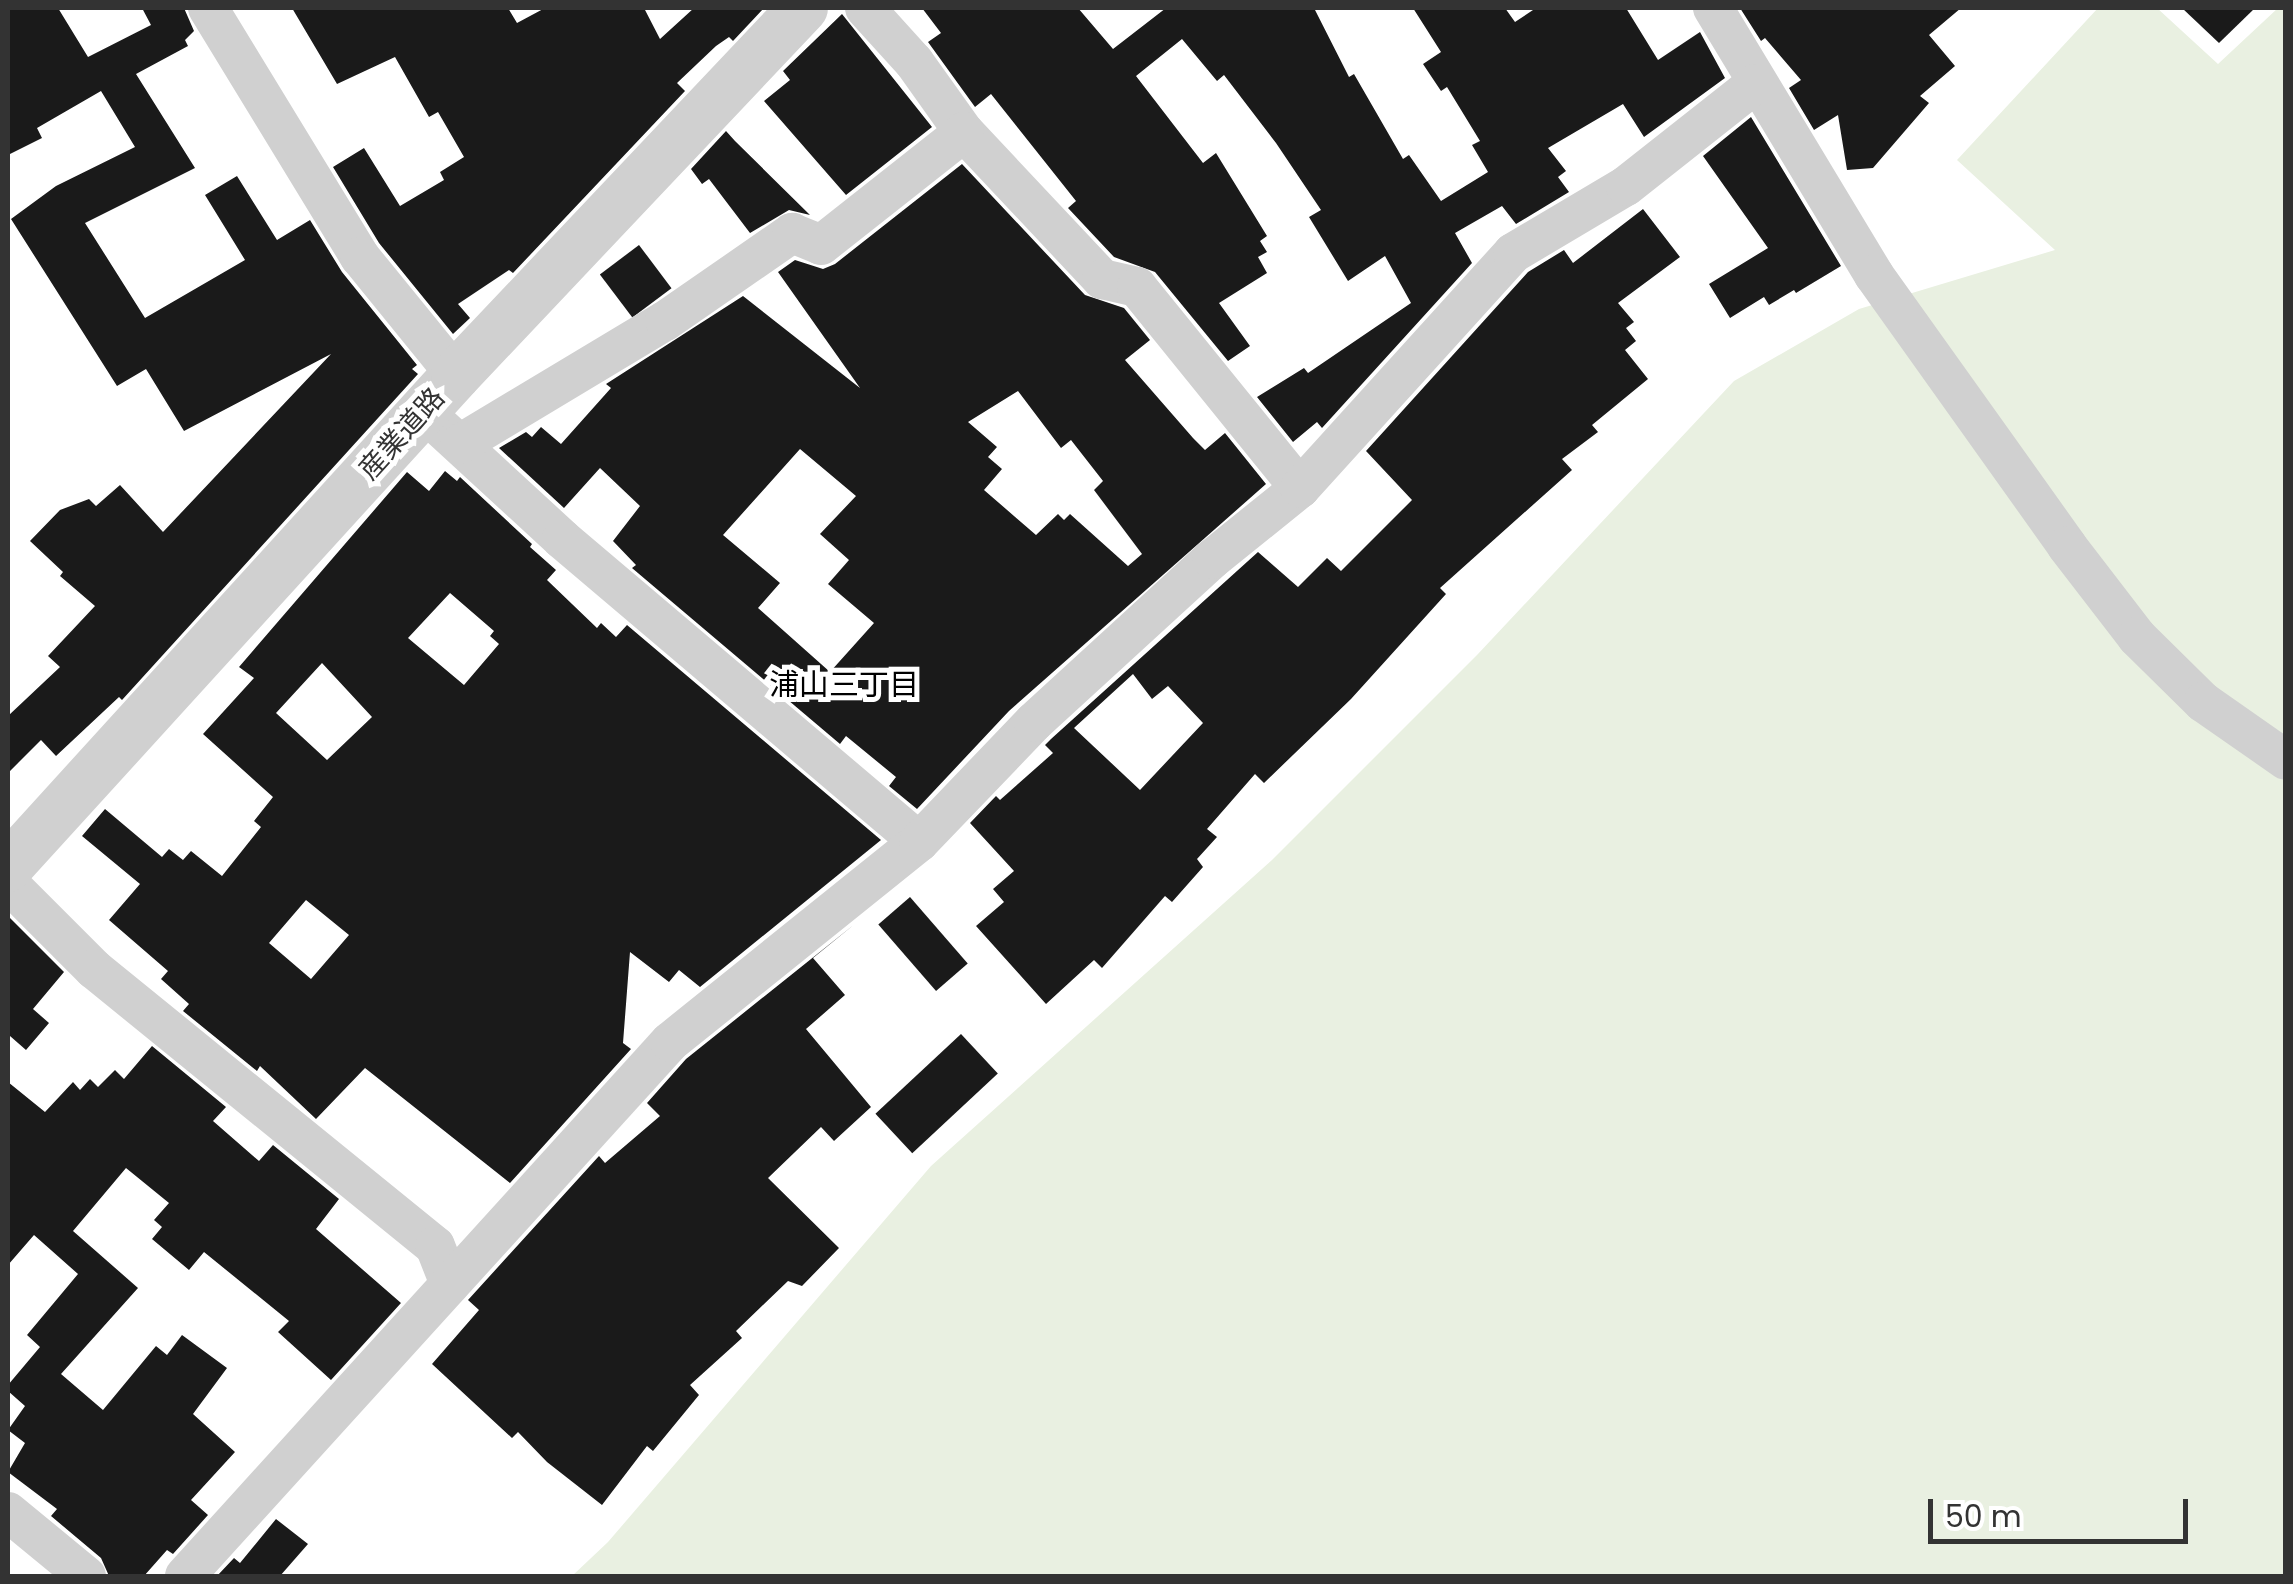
<!DOCTYPE html>
<meta charset="utf-8">
<style>
body{margin:0}
#map{position:relative;width:2293px;height:1584px;overflow:hidden;background:#fff;font-family:Poppins,"Noto Sans JP",sans-serif}
div>[style]{position:absolute}
.green>*{inset:0;background:#e9f0e1}
.building>*{inset:0;background:#1a1a1a;transform-origin:0 0}
.minor>*{height:40px;margin:-20px;padding:0 20px;transform-origin:20px;border-radius:20px;background:#d0d0d0}
.tertiary>*{height:50px;margin:-25px;padding:0 25px;transform-origin:25px;border-radius:25px;background:#d0d0d0}
span{translate:-50% -50%;white-space:nowrap;text-align:center;line-height:1.15;-webkit-text-stroke:10px #fff;paint-order:stroke}
.street-label{font-size:28px;color:#333}
.neighbourhood-label{font-size:30px;color:#000}
.frame{position:absolute;inset:0;border:10px solid #333;pointer-events:none}
.scale{position:absolute;left:1928px;top:1499px;width:260px;height:45px;box-sizing:border-box;border:5px solid #333;border-top:0;padding-left:12px;font-size:30px;line-height:35px;white-space:nowrap;color:#333;-webkit-text-stroke:8px #fff;paint-order:stroke}
</style>
<div id="map">
<div class="green">
<i style="clip-path:polygon(2098px 8px,2157px 8px,2218px 64px,2278px 8px,2285px 8px,2285px 1576px,572px 1576px,608px 1542px,931px 1166px,1272px 860px,1477px 655px,1734px 381px,1859px 309px,2055px 250px,1957px 160px)"></i>
</div>
<div class="building">
<i style="clip-path:polygon(8px 8px,58px 8px,88px 57px,151px 25px,142px 8px,184px 8px,194px 31px,185px 40px,188px 46px,136px 74px,195px 168px,85px 223px,145px 318px,245px 260px,205px 195px,237px 176px,277px 240px,310px 220px,342px 272px,417px 365px,412px 369px,418px 374px,122px 700px,119px 697px,56px 756px,41px 740px,8px 773px,8px 716px,60px 667px,48px 656px,95px 606px,60px 576px,63px 572px,30px 541px,60px 510px,89px 499px,96px 506px,120px 485px,163px 532px,331px 354px,184px 431px,146px 369px,117px 386px,11px 219px,56px 186px,135px 147px,101px 91px,37px 128px,42px 138px,8px 155px)"></i>
<i style="clip-path:polygon(292px 8px,508px 8px,517px 23px,545px 8px,644px 8px,660px 39px,694px 8px,764px 8px,733px 41px,729px 37px,716px 46px,677px 83px,685px 91px,513px 273px,509px 270px,458px 304px,470px 318px,453px 334px,379px 243px,333px 167px,364px 148px,400px 206px,444px 180px,440px 172px,464px 157px,438px 112px,429px 117px,395px 57px,337px 84px)"></i>
<i style="clip-path:polygon(922px 8px,1078px 8px,1113px 49px,1166px 8px,1314px 8px,1349px 77px,1354px 74px,1403px 159px,1409px 155px,1441px 201px,1488px 172px,1472px 145px,1480px 141px,1447px 87px,1441px 91px,1423px 64px,1441px 52px,1413px 8px,1505px 8px,1515px 22px,1536px 8px,1626px 8px,1658px 60px,1700px 32px,1725px 78px,1644px 137px,1623px 104px,1548px 148px,1566px 171px,1558px 177px,1569px 192px,1516px 224px,1502px 206px,1455px 233px,1472px 263px,1322px 428px,1317px 422px,1293px 442px,1257px 397px,1304px 368px,1308px 373px,1411px 303px,1385px 256px,1348px 281px,1309px 217px,1321px 210px,1276px 143px,1224px 75px,1217px 81px,1182px 39px,1136px 76px,1203px 163px,1216px 153px,1267px 236px,1260px 241px,1267px 252px,1258px 257px,1267px 273px,1219px 303px,1250px 346px,1228px 361px,1155px 272px,1114px 257px,1068px 208px,1076px 201px,991px 94px,975px 107px,928px 42px,941px 33px)"></i>
<i style="clip-path:polygon(1740px 8px,1961px 8px,1929px 35px,1955px 66px,1920px 96px,1929px 103px,1873px 168px,1847px 170px,1838px 115px,1814px 130px,1789px 88px,1801px 80px,1765px 38px,1761px 41px)"></i>
<i style="clip-path:polygon(2182px 8px,2255px 8px,2219px 43px)"></i>
<i style="clip-path:polygon(842px 14px,932px 127px,846px 195px,764px 101px,790px 80px,783px 71px)"></i>
<i style="clip-path:polygon(1751px 117px,1841px 266px,1796px 293px,1794px 290px,1769px 305px,1764px 297px,1730px 318px,1709px 284px,1768px 248px,1703px 156px)"></i>
<i style="clip-path:polygon(726px 131px,735px 141px,810px 215px,789px 210px,750px 233px,709px 179px,702px 184px,691px 169px)"></i>
<i style="clip-path:polygon(evenodd,962px 164px,1085px 295px,1124px 308px,1150px 340px,1125px 360px,1193px 438px,1205px 450px,1225px 433px,1266px 484px,1009px 711px,917px 809px,889px 786px,896px 777px,846px 736px,840px 744px,632px 568px,636px 565px,613px 541px,640px 506px,600px 468px,564px 508px,499px 448px,526px 432px,532px 437px,541px 427px,561px 444px,611px 388px,606px 384px,743px 296px,860px 388px,778px 272px,795px 260px,823px 269px,835px 264px,962px 164px,1018px 391px,1061px 448px,1071px 440px,1103px 481px,1094px 490px,1142px 554px,1128px 566px,1070px 514px,1064px 520px,1058px 514px,1036px 535px,984px 490px,1002px 469px,988px 457px,997px 447px,968px 422px,1018px 391px,962px 164px,800px 449px,856px 496px,820px 534px,849px 560px,828px 584px,874px 623px,830px 672px,758px 608px,780px 583px,723px 535px,800px 449px)"></i>
<i style="clip-path:polygon(evenodd,1643px 209px,1680px 257px,1618px 303px,1634px 322px,1626px 328px,1636px 341px,1625px 350px,1648px 379px,1592px 425px,1598px 432px,1562px 459px,1572px 470px,1440px 588px,1446px 594px,1351px 699px,1264px 783px,1255px 774px,1207px 829px,1217px 837px,1197px 859px,1203px 867px,1172px 902px,1165px 896px,1102px 968px,1094px 960px,1046px 1004px,976px 926px,1004px 902px,993px 889px,1014px 871px,970px 823px,996px 796px,1000px 800px,1053px 753px,1045px 745px,1051px 739px,1258px 552px,1298px 587px,1327px 558px,1341px 571px,1412px 500px,1366px 451px,1528px 272px,1564px 250px,1573px 263px,1643px 209px,1133px 674px,1152px 699px,1168px 686px,1203px 723px,1140px 790px,1074px 728px,1133px 674px)"></i>
<i style="left:639px;top:245px;width:54px;height:49px;rotate:53deg"></i>
<i style="clip-path:polygon(evenodd,445px 471px,457px 481px,460px 477px,532px 544px,530px 547px,556px 570px,547px 580px,597px 628px,601px 623px,616px 637px,627px 625px,881px 840px,700px 987px,679px 970px,669px 982px,630px 952px,623px 1043px,631px 1049px,510px 1183px,365px 1068px,316px 1119px,260px 1066px,257px 1071px,183px 1011px,189px 1004px,161px 979px,168px 971px,109px 920px,140px 884px,82px 836px,105px 809px,162px 857px,169px 849px,183px 860px,191px 851px,222px 876px,261px 827px,254px 821px,273px 797px,203px 734px,254px 678px,239px 667px,407px 472px,429px 491px,445px 471px,450px 593px,494px 631px,490px 636px,499px 644px,464px 685px,408px 638px,450px 593px,445px 471px,322px 663px,372px 717px,327px 760px,276px 713px,322px 663px,445px 471px,306px 900px,349px 935px,311px 979px,269px 943px,306px 900px)"></i>
<i style="left:910px;top:897px;width:88px;height:42px;rotate:49deg"></i>
<i style="clip-path:polygon(8px 916px,64px 972px,33px 1009px,49px 1023px,26px 1050px,10px 1036px,8px 1039px)"></i>
<i style="clip-path:polygon(856px 923px,813px 958px,845px 995px,806px 1029px,871px 1107px,834px 1141px,821px 1127px,768px 1178px,839px 1248px,802px 1286px,788px 1281px,736px 1331px,742px 1338px,690px 1385px,699px 1395px,653px 1451px,647px 1446px,602px 1505px,547px 1462px,518px 1432px,512px 1438px,432px 1364px,479px 1310px,468px 1300px,599px 1156px,605px 1163px,660px 1116px,647px 1103px,686px 1059px)"></i>
<i style="left:961px;top:1034px;width:54px;height:117px;rotate:47deg"></i>
<i style="clip-path:polygon(152px 1046px,226px 1107px,213px 1121px,259px 1161px,273px 1145px,339px 1199px,316px 1229px,401px 1303px,331px 1380px,278px 1332px,289px 1321px,204px 1252px,189px 1270px,152px 1239px,162px 1227px,154px 1220px,169px 1203px,126px 1168px,73px 1231px,138px 1288px,61px 1374px,103px 1410px,156px 1346px,167px 1355px,182px 1335px,227px 1368px,193px 1414px,235px 1452px,191px 1500px,208px 1515px,173px 1554px,167px 1550px,144px 1576px,109px 1576px,101px 1558px,51px 1516px,57px 1509px,8px 1472px,25px 1443px,8px 1430px,25px 1406px,8px 1391px,8px 1385px,40px 1347px,27px 1335px,78px 1274px,34px 1235px,8px 1265px,8px 1082px,45px 1112px,73px 1082px,80px 1090px,90px 1079px,98px 1087px,115px 1070px,124px 1079px)"></i>
<i style="clip-path:polygon(276px 1519px,308px 1544px,280px 1576px,217px 1576px,234px 1558px,240px 1563px)"></i>
</div>
<div class="minor">
<i style="left:208px;top:8px;width:292px;rotate:58.6deg"></i>
<i style="left:360px;top:257px;width:152px;rotate:50.9deg"></i>
<i style="left:865px;top:8px;width:73px;rotate:47.8deg"></i>
<i style="left:914px;top:62px;width:86px;rotate:54.5deg"></i>
<i style="left:964px;top:132px;width:202px;rotate:46.8deg"></i>
<i style="left:1102px;top:279px;width:36px;rotate:13deg"></i>
<i style="left:1137px;top:287px;width:259px;rotate:51deg"></i>
<i style="left:1713px;top:8px;width:312px;rotate:58.9deg"></i>
<i style="left:1874px;top:275px;width:333px;rotate:54.5deg"></i>
<i style="left:2067px;top:546px;width:115px;rotate:52.4deg"></i>
<i style="left:2137px;top:637px;width:93px;rotate:44.6deg"></i>
<i style="left:2203px;top:702px;width:101px;rotate:34.9deg"></i>
<i style="left:423px;top:411px;width:189px;rotate:42.6deg"></i>
<i style="left:562px;top:539px;width:468px;rotate:40.3deg"></i>
<i style="left:460px;top:444px;width:239px;rotate:-31deg"></i>
<i style="left:665px;top:321px;width:155px;rotate:-34.7deg"></i>
<i style="left:792px;top:233px;width:31px;rotate:22deg"></i>
<i style="left:821px;top:245px;width:182px;rotate:-38.3deg"></i>
<i style="left:8px;top:883px;width:122px;rotate:45deg"></i>
<i style="left:94px;top:969px;width:439px;rotate:39.1deg"></i>
<i style="left:435px;top:1246px;width:41px;rotate:68.5deg"></i>
<i style="left:8px;top:1512px;width:101px;rotate:39.4deg"></i>
<i style="left:185px;top:1576px;width:721px;rotate:-47.75deg"></i>
<i style="left:670px;top:1042px;width:319px;rotate:-38.8deg"></i>
<i style="left:919px;top:842px;width:166px;rotate:-46.2deg"></i>
<i style="left:1034px;top:722px;width:241px;rotate:-42.5deg"></i>
<i style="left:1212px;top:559px;width:113px;rotate:-38.9deg"></i>
<i style="left:1300px;top:488px;width:317px;rotate:-47.8deg"></i>
<i style="left:1513px;top:253px;width:131px;rotate:-30.7deg"></i>
<i style="left:1626px;top:186px;width:164px;rotate:-38.3deg"></i>
</div>
<div class="tertiary">
<i style="left:8px;top:867px;width:665px;rotate:-47.68deg"></i>
<i style="left:456px;top:375px;width:505px;rotate:-46.6deg"></i>
</div>
<div class="street-label">
<span style="left:402px;top:434px;rotate:-48deg">産業道路</span>
</div>
<div class="neighbourhood-label">
<span style="left:844px;top:685px">浦山三丁目</span>
</div>
<div class="frame"></div>
<div class="scale">50 m</div>
</div>
